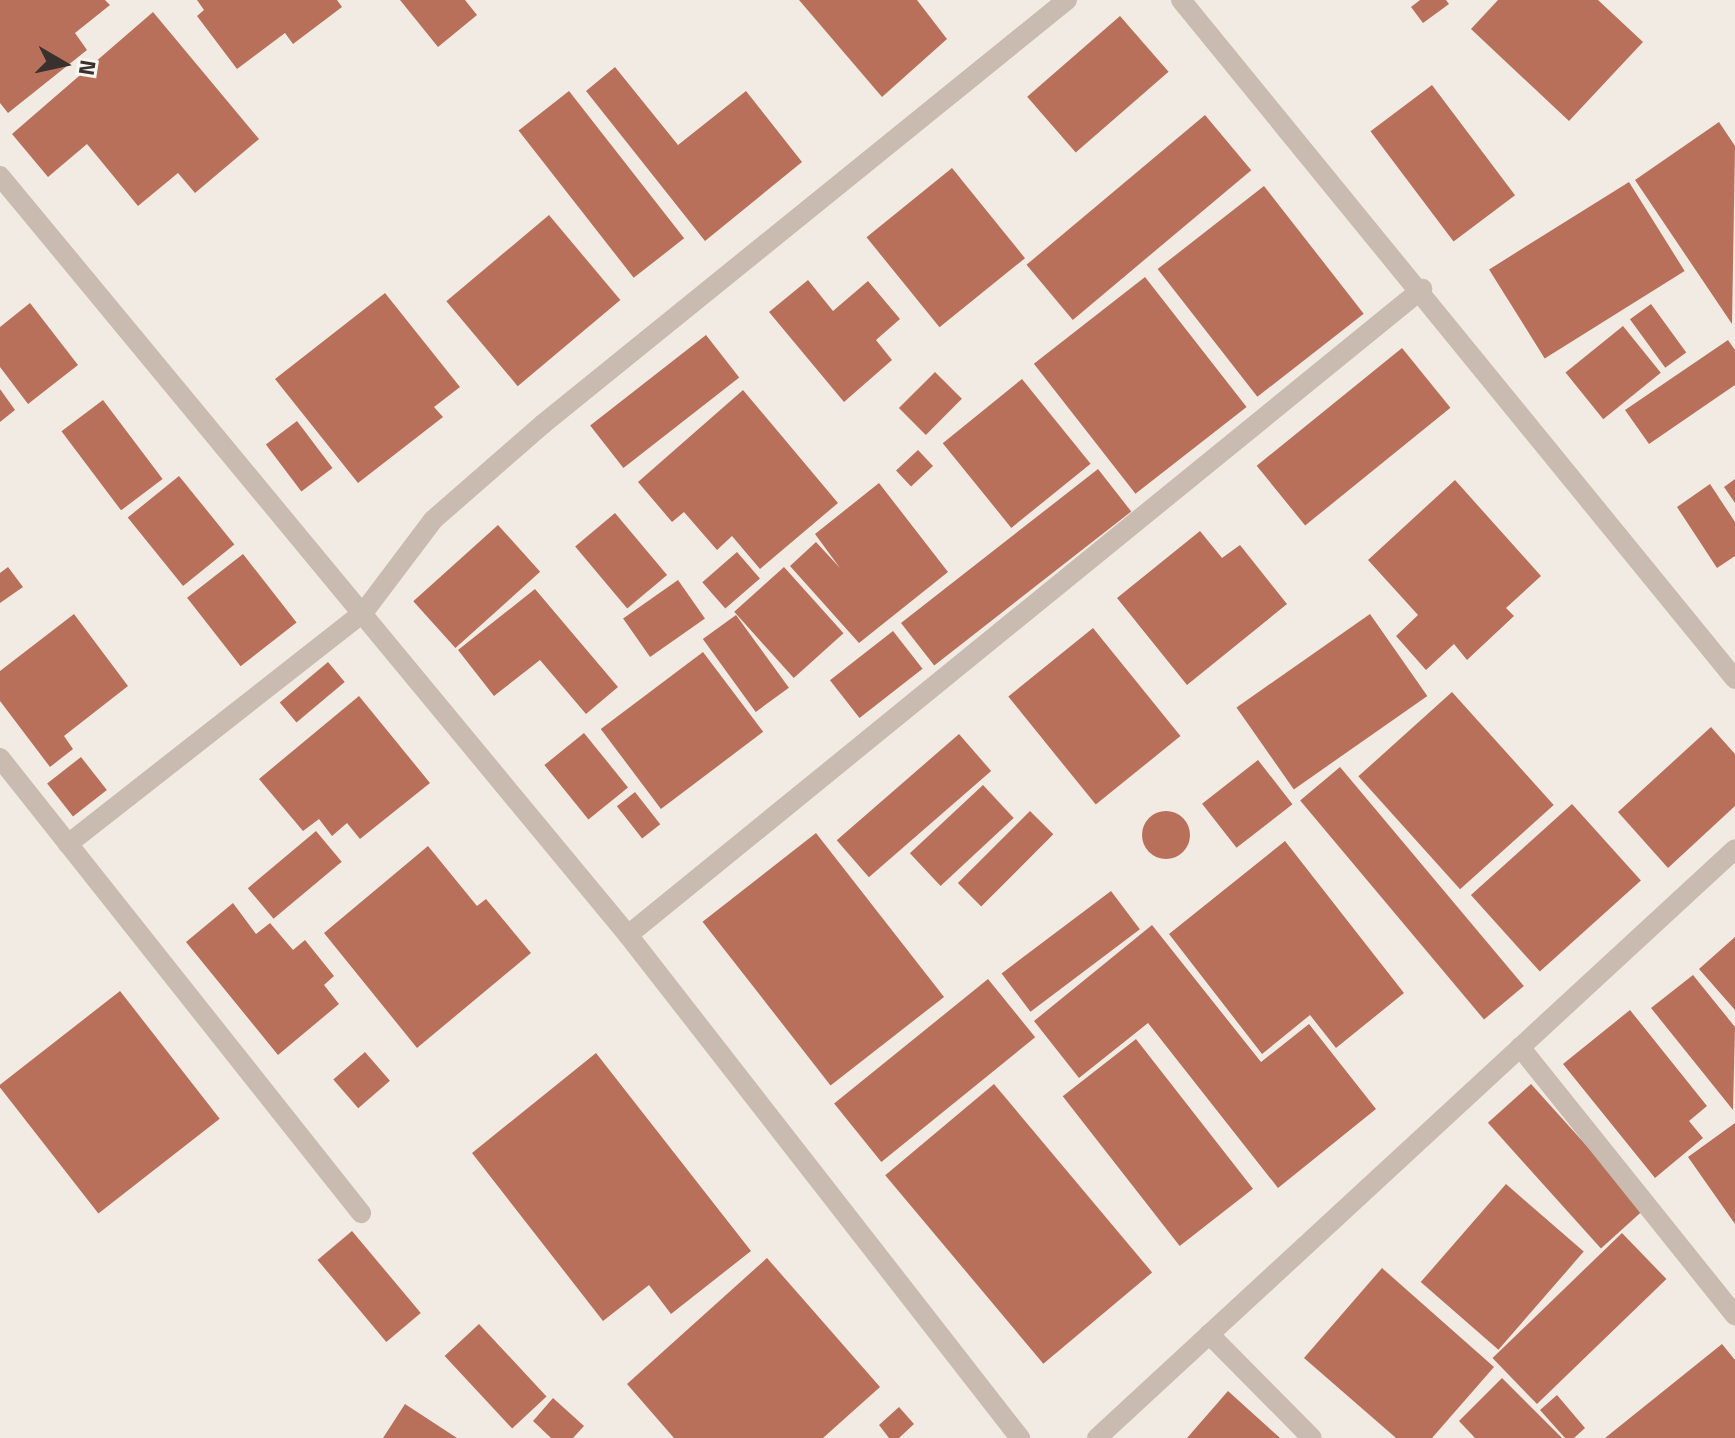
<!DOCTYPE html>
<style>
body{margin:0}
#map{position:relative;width:1735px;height:1438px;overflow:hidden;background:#f2ebe3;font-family:"Titillium Web",sans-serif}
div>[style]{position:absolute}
.building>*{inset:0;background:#b9705a;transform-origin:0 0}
.round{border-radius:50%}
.lane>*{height:20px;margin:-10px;padding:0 10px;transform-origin:10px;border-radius:10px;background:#c9bbb0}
.street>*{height:20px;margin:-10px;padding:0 10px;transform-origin:10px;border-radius:10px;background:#c9bbb0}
span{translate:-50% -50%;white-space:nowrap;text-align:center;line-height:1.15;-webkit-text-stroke:8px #f9f5f0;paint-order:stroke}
.north{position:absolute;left:24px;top:24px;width:80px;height:80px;-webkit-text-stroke:6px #f9f5f0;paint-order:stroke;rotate:99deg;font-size:22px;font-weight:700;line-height:32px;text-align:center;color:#39312d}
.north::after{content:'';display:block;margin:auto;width:28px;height:36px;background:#39312d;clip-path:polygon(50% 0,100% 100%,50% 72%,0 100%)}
</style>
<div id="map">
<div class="building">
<i style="clip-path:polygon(0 0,105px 0,110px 5px,75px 33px,87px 50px,8px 113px,0 103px)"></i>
<i style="clip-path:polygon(197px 0,337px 0,342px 7px,293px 44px,285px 33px,237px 69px,197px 16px,204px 10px)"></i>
<i style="clip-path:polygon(400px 0,465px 0,477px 15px,438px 47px)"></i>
<i style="clip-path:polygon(799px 0,917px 0,947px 39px,882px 97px)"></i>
<i style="clip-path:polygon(1420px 0,1446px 0,1449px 4px,1423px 23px,1411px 7px)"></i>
<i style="clip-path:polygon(1498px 0,1598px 0,1643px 42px,1569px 121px,1471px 29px)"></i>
<i style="clip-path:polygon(153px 12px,259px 139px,195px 193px,178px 173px,138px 206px,87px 144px,48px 177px,12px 134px)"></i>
<i style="left:1120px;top:16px;width:74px;height:123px;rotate:49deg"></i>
<i style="clip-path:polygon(615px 67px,678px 145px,746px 91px,802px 162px,705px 241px,586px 91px)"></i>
<i style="left:1432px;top:85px;width:138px;height:77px;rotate:53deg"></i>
<i style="left:569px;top:91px;width:187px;height:64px;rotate:52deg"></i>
<i style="left:1205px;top:115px;width:72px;height:233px;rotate:50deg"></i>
<i style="clip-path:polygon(1719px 122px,1735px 146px,1732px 324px,1635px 180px)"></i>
<i style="left:952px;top:168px;width:116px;height:110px;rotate:51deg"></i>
<i style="left:1629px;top:182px;width:105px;height:165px;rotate:58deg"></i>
<i style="left:1264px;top:186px;width:162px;height:135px;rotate:52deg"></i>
<i style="left:549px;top:215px;width:111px;height:134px;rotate:50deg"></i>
<i style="left:1145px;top:277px;width:165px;height:141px;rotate:52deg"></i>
<i style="clip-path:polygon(808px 280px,833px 311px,868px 281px,900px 319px,876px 340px,892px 360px,844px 402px,769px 312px)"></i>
<i style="clip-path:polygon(385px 293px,460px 387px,434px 407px,443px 417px,358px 483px,275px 379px)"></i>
<i style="clip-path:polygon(30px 303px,78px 365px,28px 404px,0 367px,0 327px)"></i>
<i style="left:1651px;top:304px;width:60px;height:26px;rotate:54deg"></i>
<i style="left:1623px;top:326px;width:60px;height:74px;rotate:51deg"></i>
<i style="left:706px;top:335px;width:54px;height:147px;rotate:52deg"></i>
<i style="clip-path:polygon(1728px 340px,1735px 350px,1735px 385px,1649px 444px,1625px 410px)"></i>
<i style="left:1402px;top:348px;width:77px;height:187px;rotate:51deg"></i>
<i style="left:935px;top:372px;width:38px;height:51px;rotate:45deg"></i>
<i style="left:1022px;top:379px;width:109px;height:102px;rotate:51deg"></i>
<i style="clip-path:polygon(0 389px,15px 410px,0 422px)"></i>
<i style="clip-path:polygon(743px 390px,838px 503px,760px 569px,732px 536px,717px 550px,684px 512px,672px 522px,638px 482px)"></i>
<i style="left:103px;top:400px;width:99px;height:52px;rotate:53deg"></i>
<i style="left:297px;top:421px;width:59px;height:39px;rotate:53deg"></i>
<i style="left:918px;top:450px;width:22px;height:30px;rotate:47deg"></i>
<i style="left:1098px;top:469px;width:54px;height:250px;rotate:52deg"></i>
<i style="left:179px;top:476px;width:88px;height:66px;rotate:51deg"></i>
<i style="clip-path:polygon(1735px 479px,1735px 503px,1724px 487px)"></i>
<i style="clip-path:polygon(1455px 480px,1541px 576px,1506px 608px,1514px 616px,1467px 660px,1454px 644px,1426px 670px,1396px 636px,1418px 615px,1368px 560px)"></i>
<i style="clip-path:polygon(879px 483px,948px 572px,859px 643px,790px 566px,816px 542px,840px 568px,815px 534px)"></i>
<i style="clip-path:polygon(1710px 484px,1735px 522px,1735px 556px,1717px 568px,1677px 507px)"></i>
<i style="left:615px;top:513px;width:81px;height:52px;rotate:50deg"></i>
<i style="left:498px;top:525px;width:63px;height:114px;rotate:48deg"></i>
<i style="clip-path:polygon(1200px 531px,1222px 558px,1240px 545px,1287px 604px,1187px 685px,1117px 598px)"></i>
<i style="left:737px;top:552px;width:35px;height:46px;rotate:49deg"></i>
<i style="left:243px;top:554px;width:87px;height:71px;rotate:52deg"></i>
<i style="clip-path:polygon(8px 567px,23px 587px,0 603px,0 573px)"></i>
<i style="left:784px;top:567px;width:89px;height:67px;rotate:48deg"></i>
<i style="left:678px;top:580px;width:47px;height:67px;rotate:55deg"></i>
<i style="clip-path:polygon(535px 589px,618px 687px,586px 714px,540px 660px,494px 696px,458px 650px)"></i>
<i style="clip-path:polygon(74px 614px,128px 686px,64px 736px,73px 749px,50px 767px,0 701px,0 671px)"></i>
<i style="left:1370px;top:614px;width:100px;height:163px;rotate:55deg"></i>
<i style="left:736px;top:615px;width:90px;height:41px;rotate:54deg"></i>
<i style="left:1093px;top:628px;width:139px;height:109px;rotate:51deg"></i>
<i style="left:893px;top:631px;width:48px;height:80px;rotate:52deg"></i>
<i style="left:703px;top:652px;width:100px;height:128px;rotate:53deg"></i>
<i style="left:328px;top:662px;width:26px;height:63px;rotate:50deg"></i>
<i style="left:1452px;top:692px;width:152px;height:126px;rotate:48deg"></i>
<i style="clip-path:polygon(359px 696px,430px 783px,360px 839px,347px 823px,332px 836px,319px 819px,303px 831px,259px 779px)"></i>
<i style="clip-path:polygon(1711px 727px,1735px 754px,1735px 806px,1668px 868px,1618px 812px)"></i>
<i style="left:584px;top:733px;width:70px;height:51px;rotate:51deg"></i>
<i style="left:959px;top:734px;width:49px;height:162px;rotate:49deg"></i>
<i style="left:81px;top:757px;width:42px;height:43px;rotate:52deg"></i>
<i style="left:1258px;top:760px;width:56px;height:71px;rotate:52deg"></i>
<i style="left:1340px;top:767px;width:286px;height:52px;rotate:50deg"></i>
<i style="left:983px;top:785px;width:45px;height:100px;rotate:47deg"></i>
<i style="left:635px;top:792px;width:41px;height:23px;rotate:52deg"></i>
<i style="left:1572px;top:804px;width:103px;height:136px;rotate:48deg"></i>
<i class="round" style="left:1142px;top:811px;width:48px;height:48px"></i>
<i style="left:1030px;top:811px;width:33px;height:102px;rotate:45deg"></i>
<i style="left:316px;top:831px;width:40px;height:89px;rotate:50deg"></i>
<i style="left:816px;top:833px;width:208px;height:144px;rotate:52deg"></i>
<i style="clip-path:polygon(1285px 841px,1404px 993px,1336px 1048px,1310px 1015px,1262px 1054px,1169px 934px)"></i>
<i style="clip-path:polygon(428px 846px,477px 906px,486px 899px,531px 953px,417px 1048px,324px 933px)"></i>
<i style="left:1111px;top:891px;width:48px;height:137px;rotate:53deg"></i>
<i style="clip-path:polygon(233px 903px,256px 934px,270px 923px,293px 950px,305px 940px,334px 976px,324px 985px,339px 1004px,278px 1055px,186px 942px)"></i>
<i style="clip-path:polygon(1152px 925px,1261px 1062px,1309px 1024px,1376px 1109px,1278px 1188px,1148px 1023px,1079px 1078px,1034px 1021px)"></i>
<i style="clip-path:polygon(1735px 937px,1735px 1010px,1699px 969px)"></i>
<i style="clip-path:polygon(1693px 975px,1735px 1027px,1733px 1110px,1651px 1008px)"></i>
<i style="left:988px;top:979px;width:75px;height:198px;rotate:51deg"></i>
<i style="left:120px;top:991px;width:162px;height:154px;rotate:52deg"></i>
<i style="clip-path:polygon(1630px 1010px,1707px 1106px,1689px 1121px,1703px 1138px,1655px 1178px,1563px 1064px)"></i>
<i style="left:1136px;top:1039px;width:190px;height:93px;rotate:52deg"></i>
<i style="left:365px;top:1052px;width:38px;height:42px;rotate:49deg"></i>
<i style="clip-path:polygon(596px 1053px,751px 1251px,671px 1314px,649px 1285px,603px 1321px,472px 1153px)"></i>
<i style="left:994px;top:1084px;width:246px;height:142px;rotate:50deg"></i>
<i style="left:1531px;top:1084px;width:169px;height:58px;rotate:48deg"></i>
<i style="clip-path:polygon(1735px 1123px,1735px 1224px,1688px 1157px)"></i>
<i style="left:1506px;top:1184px;width:103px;height:130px;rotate:41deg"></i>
<i style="left:352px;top:1231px;width:107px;height:45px;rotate:50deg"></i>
<i style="left:1622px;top:1233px;width:64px;height:180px;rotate:46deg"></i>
<i style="clip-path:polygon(767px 1258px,880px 1387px,823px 1438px,674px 1438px,627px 1384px)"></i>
<i style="clip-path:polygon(1382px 1268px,1494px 1367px,1432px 1438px,1396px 1438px,1304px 1358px)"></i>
<i style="left:479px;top:1324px;width:99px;height:47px;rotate:47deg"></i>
<i style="clip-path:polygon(1722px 1344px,1735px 1360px,1735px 1438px,1605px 1438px)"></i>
<i style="clip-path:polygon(1502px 1378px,1562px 1438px,1475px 1438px,1459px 1421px)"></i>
<i style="clip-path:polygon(1228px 1391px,1280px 1438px,1187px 1438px)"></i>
<i style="clip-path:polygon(1557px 1395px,1585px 1428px,1574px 1438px,1565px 1438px,1540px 1410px)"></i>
<i style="clip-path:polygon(553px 1398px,584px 1426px,573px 1438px,551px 1438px,533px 1421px)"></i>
<i style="clip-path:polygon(405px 1404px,457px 1438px,383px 1438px)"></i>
<i style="clip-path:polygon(899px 1407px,914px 1424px,899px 1438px,889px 1438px,879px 1425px)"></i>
</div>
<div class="lane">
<i style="left:1520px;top:1047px;width:344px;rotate:51.3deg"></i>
<i style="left:1209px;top:1334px;width:146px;rotate:45.3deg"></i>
</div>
<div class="street">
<i style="left:1181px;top:0;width:876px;rotate:50.79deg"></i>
<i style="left:0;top:176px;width:985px;rotate:50.4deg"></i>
<i style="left:628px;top:935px;width:638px;rotate:52.07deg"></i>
<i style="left:0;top:758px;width:581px;rotate:51.57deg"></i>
<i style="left:68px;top:844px;width:375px;rotate:-38.1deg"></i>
<i style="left:363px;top:613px;width:116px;rotate:-53deg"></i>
<i style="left:433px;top:520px;width:146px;rotate:-41.1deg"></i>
<i style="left:543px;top:424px;width:674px;rotate:-38.98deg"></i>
<i style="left:628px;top:935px;width:1024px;rotate:-39.13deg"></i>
<i style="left:1097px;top:1438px;width:868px;rotate:-42.71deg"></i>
</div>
<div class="north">N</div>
</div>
